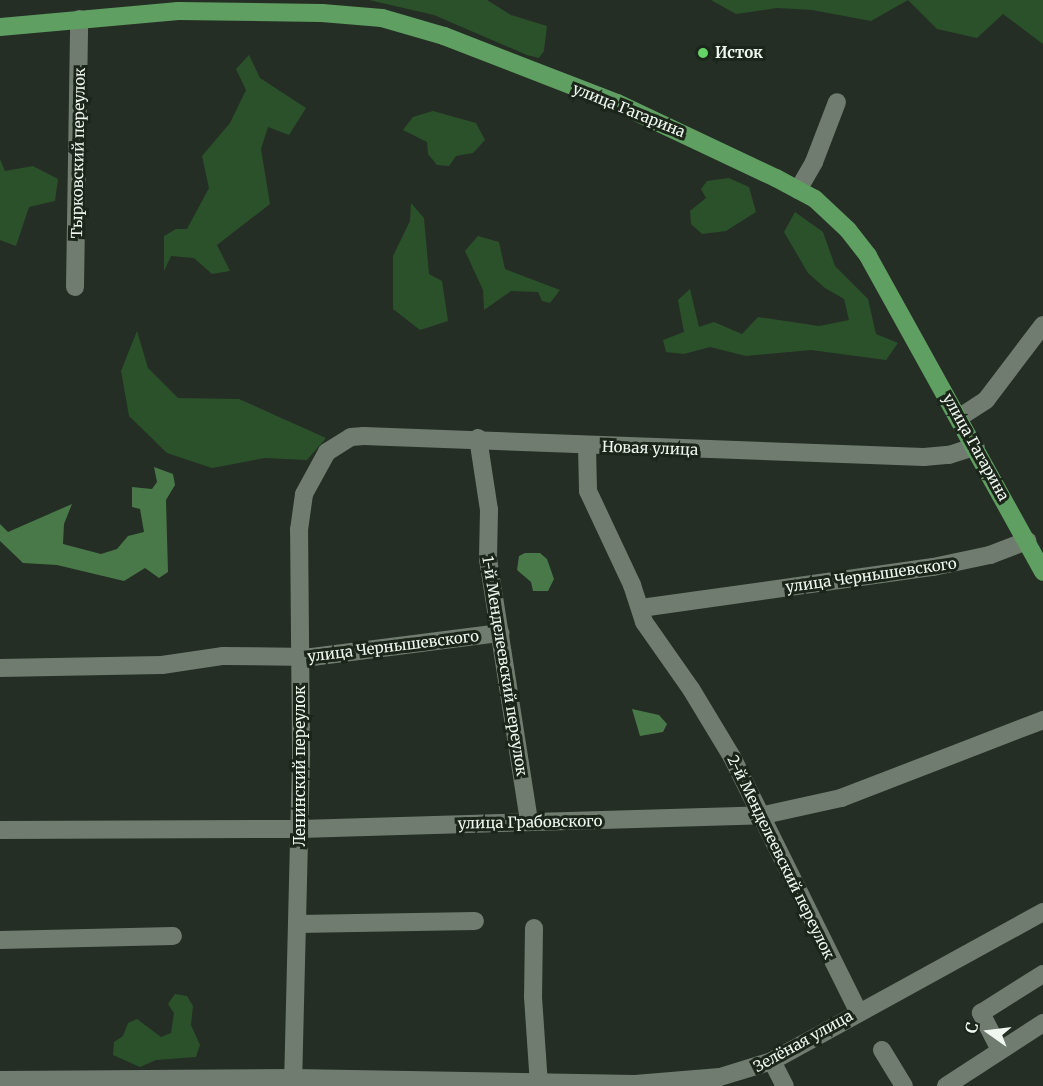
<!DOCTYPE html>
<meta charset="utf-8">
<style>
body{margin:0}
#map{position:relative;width:1043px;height:1086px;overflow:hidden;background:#242e24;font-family:Merriweather,serif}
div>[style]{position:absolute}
.green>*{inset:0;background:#2b512b}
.water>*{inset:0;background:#497949}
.minor>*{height:18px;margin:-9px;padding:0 9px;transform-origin:9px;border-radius:9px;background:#707c70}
.major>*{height:18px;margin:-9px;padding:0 9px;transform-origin:9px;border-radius:9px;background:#609f62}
.dots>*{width:16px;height:16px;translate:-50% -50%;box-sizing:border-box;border:3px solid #1b251a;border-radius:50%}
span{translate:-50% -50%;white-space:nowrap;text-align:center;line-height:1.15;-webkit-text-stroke:6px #1b251a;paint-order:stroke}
.poi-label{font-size:15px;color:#f0f7f0;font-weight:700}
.left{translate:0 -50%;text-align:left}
.street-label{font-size:15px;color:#f0f7f0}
.north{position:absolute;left:959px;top:1002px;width:60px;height:60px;-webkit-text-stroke:4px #1b251a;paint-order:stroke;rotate:284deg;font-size:16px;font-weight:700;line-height:24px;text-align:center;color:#f0f7f0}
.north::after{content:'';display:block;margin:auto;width:21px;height:27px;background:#f0f7f0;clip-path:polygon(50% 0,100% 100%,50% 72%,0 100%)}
</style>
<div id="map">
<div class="green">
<i style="clip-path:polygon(369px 0,487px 0,511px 15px,547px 26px,544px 51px,539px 58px,527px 55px,434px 15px)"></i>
<i style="clip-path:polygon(711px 0,1043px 0,1043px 44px,1003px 14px,977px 38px,937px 29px,908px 0,871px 21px,812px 10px,777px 8px,736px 14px)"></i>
<i style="clip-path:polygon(249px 55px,260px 78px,306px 108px,289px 135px,268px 127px,261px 149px,270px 204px,217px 245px,230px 271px,212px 274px,194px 258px,171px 256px,164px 271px,164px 236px,176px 229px,187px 229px,209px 188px,202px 156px,230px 123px,246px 90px,236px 69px)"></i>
<i style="clip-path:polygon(433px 111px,476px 123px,485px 140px,473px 153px,456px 156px,449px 166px,437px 165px,428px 154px,427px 142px,403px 130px,413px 117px)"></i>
<i style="clip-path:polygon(0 159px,5px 171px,33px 166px,58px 179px,55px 201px,29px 207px,16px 246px,0 240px)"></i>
<i style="clip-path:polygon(729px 178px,749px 187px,756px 212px,726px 231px,702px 234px,691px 224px,690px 211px,706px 198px,701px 189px,707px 181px)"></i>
<i style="clip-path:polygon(411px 203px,424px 218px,429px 274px,442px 281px,448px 321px,420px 330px,393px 309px,393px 256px,410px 221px)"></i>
<i style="clip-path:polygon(795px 212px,823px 232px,835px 266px,868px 299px,876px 334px,898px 343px,886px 360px,811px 350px,746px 356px,710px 347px,684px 354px,666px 352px,663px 340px,684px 332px,678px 300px,690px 289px,699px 327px,714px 322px,742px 334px,758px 317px,819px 326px,849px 320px,844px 299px,825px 288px,808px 273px,784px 232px)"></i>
<i style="clip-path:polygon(478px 236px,499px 242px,505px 269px,560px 290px,550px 303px,542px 301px,538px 292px,511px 291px,484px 310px,483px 290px,465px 251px)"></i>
<i style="clip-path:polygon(137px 331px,148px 368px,178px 398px,239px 399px,326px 438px,307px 460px,265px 458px,212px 468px,167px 453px,129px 416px,121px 371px)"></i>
<i style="clip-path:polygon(175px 994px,187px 996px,193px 1006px,191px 1025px,200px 1045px,196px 1057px,156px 1060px,140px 1067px,113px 1055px,114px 1042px,123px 1036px,128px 1023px,137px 1019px,161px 1037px,171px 1033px,174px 1013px,168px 1004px)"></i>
</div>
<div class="water">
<i style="clip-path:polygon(154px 467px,173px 474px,175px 485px,166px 500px,168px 572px,159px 578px,145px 568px,124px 581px,57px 565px,23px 563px,0 541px,0 524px,8px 532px,72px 504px,64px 524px,63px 544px,101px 554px,117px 549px,128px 536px,144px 532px,140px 509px,132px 507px,132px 487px,152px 489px,157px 482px)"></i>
<i style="clip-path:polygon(525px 553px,540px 553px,547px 559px,554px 579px,548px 591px,533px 591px,531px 582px,517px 570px,519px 556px)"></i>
<i style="clip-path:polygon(632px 709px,659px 715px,667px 724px,663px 732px,640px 736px)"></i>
</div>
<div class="minor">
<i style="left:798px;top:190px;width:32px;rotate:-60deg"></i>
<i style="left:814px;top:162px;width:64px;rotate:-69deg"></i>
<i style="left:75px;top:287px;width:268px;rotate:-89.1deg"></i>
<i style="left:960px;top:417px;width:31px;rotate:-33deg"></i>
<i style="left:986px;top:400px;width:94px;rotate:-52.8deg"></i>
<i style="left:478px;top:438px;width:73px;rotate:81.3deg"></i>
<i style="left:489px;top:510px;width:49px;rotate:91.2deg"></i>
<i style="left:488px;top:559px;width:266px;rotate:81.1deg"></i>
<i style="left:587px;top:446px;width:45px;rotate:88.7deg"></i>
<i style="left:588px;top:491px;width:104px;rotate:64.9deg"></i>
<i style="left:632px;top:585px;width:39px;rotate:72deg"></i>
<i style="left:644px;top:622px;width:82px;rotate:55deg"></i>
<i style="left:691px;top:689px;width:79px;rotate:58.9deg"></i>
<i style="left:732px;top:757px;width:284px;rotate:63.6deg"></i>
<i style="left:641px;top:608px;width:295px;rotate:-8deg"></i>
<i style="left:933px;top:567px;width:58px;rotate:-11.9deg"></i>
<i style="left:990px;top:555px;width:40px;rotate:-21deg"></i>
<i style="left:0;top:668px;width:162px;rotate:-1.1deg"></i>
<i style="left:162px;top:665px;width:62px;rotate:-8.4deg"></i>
<i style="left:223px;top:656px;width:89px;rotate:0.6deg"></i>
<i style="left:312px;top:657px;width:190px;rotate:-7.3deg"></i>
<i style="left:0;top:830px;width:300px;rotate:-0.2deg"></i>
<i style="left:300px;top:829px;width:464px;rotate:-1.7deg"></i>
<i style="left:764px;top:815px;width:79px;rotate:-12.4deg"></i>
<i style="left:841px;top:798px;width:217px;rotate:-21.1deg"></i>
<i style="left:297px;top:924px;width:178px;rotate:-1deg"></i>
<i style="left:534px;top:928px;width:69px;rotate:90.8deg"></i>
<i style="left:533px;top:997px;width:89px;rotate:86.1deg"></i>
<i style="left:0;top:940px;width:173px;rotate:-1.3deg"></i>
<i style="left:882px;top:1050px;width:42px;rotate:58.6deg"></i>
<i style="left:1000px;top:1050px;width:42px;rotate:-117.2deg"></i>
<i style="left:981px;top:1013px;width:73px;rotate:-32.2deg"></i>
<i style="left:772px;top:1061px;width:28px;rotate:63deg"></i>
<i style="left:0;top:1080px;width:294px;rotate:-0.4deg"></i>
<i style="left:294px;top:1078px;width:341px;rotate:1deg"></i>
<i style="left:635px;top:1084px;width:85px;rotate:-4.7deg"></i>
<i style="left:720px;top:1077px;width:54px;rotate:-17.1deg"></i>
<i style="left:772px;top:1061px;width:309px;rotate:-28.8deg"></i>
<i style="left:293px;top:1086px;width:335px;rotate:-88.6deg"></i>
<i style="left:301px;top:751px;width:221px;rotate:-90.5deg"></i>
<i style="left:299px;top:530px;width:36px;rotate:-82deg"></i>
<i style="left:304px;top:494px;width:48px;rotate:-61.3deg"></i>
<i style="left:327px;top:452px;width:28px;rotate:-32deg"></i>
<i style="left:351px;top:437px;width:13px;rotate:-4deg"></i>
<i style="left:364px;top:436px;width:560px;rotate:2.15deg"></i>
<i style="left:924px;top:457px;width:25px;rotate:-5deg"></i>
<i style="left:949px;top:455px;width:28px;rotate:-18deg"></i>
<i style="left:946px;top:1086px;width:116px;rotate:-33deg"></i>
</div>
<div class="major">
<i style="left:0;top:27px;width:179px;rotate:-5.1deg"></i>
<i style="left:178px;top:11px;width:144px;rotate:0.8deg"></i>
<i style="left:322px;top:13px;width:60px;rotate:4.8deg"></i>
<i style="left:382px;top:18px;width:65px;rotate:16.2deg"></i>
<i style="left:444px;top:36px;width:186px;rotate:21.2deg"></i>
<i style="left:617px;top:103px;width:176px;rotate:25.3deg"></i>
<i style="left:776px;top:178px;width:44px;rotate:28.3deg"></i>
<i style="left:815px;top:199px;width:45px;rotate:43.2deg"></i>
<i style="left:848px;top:230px;width:33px;rotate:52deg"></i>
<i style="left:868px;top:256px;width:361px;rotate:61deg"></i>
</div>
<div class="dots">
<i style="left:703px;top:53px;background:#64d468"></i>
</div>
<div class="poi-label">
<span class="left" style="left:715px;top:53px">Исток</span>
</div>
<div class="street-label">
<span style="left:629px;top:110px;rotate:22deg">улица Гагарина</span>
<span style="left:78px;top:153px;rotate:-89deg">Тырковский переулок</span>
<span style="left:976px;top:447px;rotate:61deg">улица Гагарина</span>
<span style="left:650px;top:448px;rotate:2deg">Новая улица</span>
<span style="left:871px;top:575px;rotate:-8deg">улица Чернышевского</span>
<span style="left:393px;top:646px;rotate:-7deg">улица Чернышевского</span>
<span style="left:505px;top:666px;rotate:81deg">1-й Менделеевский переулок</span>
<span style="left:300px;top:766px;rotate:-90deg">Ленинский переулок</span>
<span style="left:530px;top:822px;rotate:-1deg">улица Грабовского</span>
<span style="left:781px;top:857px;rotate:64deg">2-й Менделеевский переулок</span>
<span style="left:803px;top:1041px;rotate:-29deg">Зелёная улица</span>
</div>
<div class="north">С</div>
</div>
